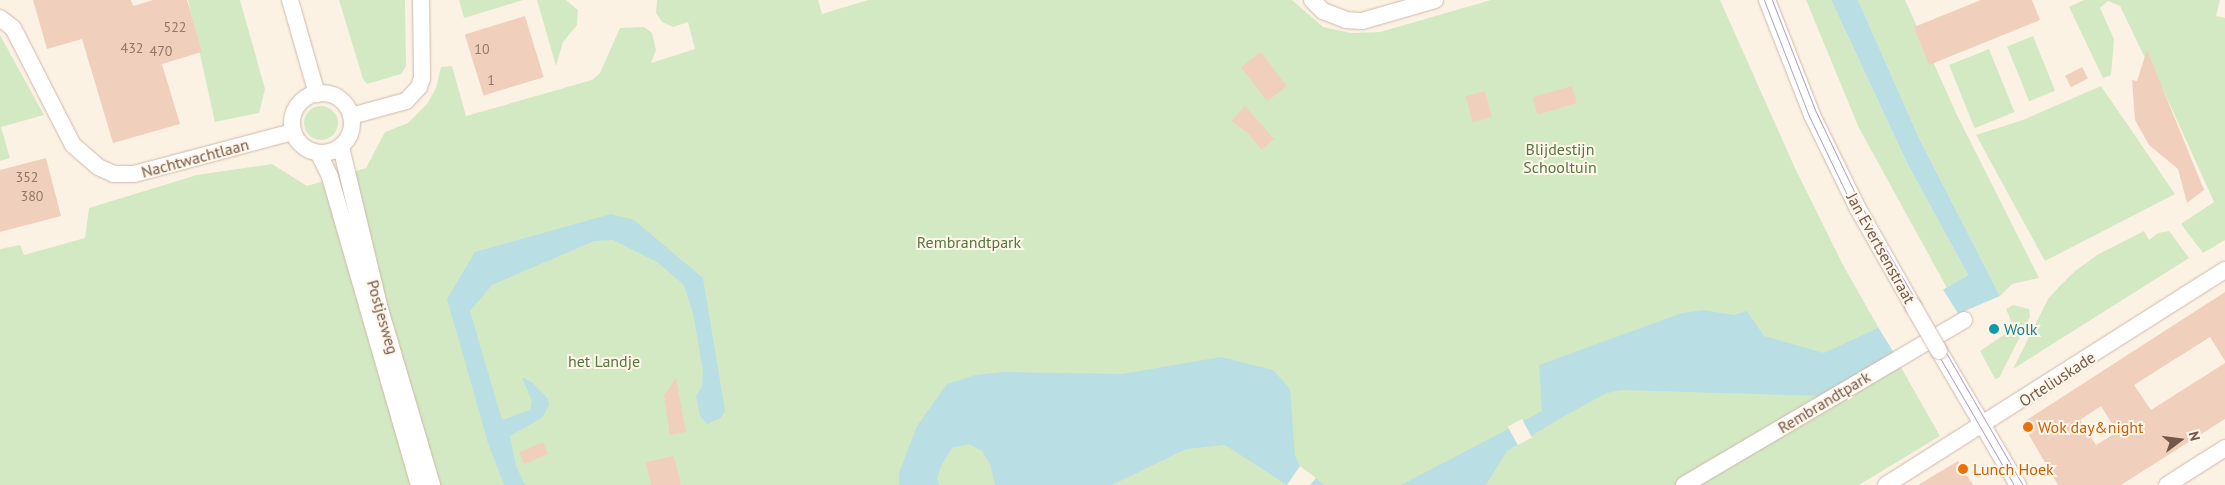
<!DOCTYPE html>
<style>
body{margin:0}
#map{position:relative;width:2225px;height:485px;overflow:hidden;background:#fcf2e4;font-family:"PT Sans",sans-serif}
div>[style]{position:absolute}
.green>*{inset:0;background:#d3e9c3;transform-origin:0 0}
.round{border-radius:50%}
.water>*{inset:0;background:#b9dfe4}
.pier>*{inset:0;background:#fcf2e4;transform-origin:0 0}
.building>*{inset:0;background:#f0d0bc;transform-origin:0 0}
.roads{filter:drop-shadow(0 0 1px #cdb9ab) drop-shadow(0 0 1px #cdb9ab)}
.minor>*{height:16px;margin:-8px;padding:0 8px;transform-origin:8px;border-radius:8px;background:#fff}
.minor>.ring{margin:-8px;padding:0;box-sizing:content-box;background:none;border:16px solid #fff;border-radius:50%}
.tram>*{height:1px;margin:-0.5px;padding:0 0.5px;transform-origin:0.5px;border-radius:0.5px;background:#b4a3c4}
.bridges{filter:drop-shadow(0 0 1px #cdb9ab) drop-shadow(0 0 1px #cdb9ab)}
.minor-bridge>*{height:16px;margin:-8px;padding:0 8px;transform-origin:8px;border-radius:8px;background:#fff}
.dots>*{width:14px;height:14px;translate:-50% -50%;box-sizing:border-box;border:2px solid #fff6ea;border-radius:50%}
span{translate:-50% -50%;white-space:nowrap;text-align:center;line-height:1.15;-webkit-text-stroke:4px #fff6ea;paint-order:stroke}
.number-label{font-size:14px;color:#927666}
.number-label span{-webkit-text-stroke-width:0}
.park-label{font-size:16px;color:#547842}
.street-label{font-size:16px;color:#73584a}
.culture-label{font-size:16px;color:#0d838f}
.left{translate:0 -50%;text-align:left}
.food-label{font-size:16px;color:#c56008}
.north{position:absolute;left:2155px;top:415px;width:50px;height:50px;-webkit-text-stroke:4px #fff6ea;paint-order:stroke;rotate:75deg;font-size:14px;font-weight:700;line-height:20px;text-align:center;color:#73584a}
.north::after{content:'';display:block;margin:auto;width:18px;height:22px;background:#73584a;clip-path:polygon(50% 0,100% 100%,50% 72%,0 100%)}
</style>
<div id="map">
<div class="green">
<i style="clip-path:polygon(188px 0,240px 0,265px 89px,259px 113px,215px 122px)"></i>
<i style="clip-path:polygon(339px 0,405px 0,406px 66px,401px 74px,367px 84px,363px 79px)"></i>
<i style="clip-path:polygon(459px 0,523px 0,464px 18px)"></i>
<i style="clip-path:polygon(537px 0,566px 0,578px 10px,577px 25px,563px 42px,556px 66px)"></i>
<i style="clip-path:polygon(657px 0,818px 0,822px 14px,868px 0,1292px 0,1323px 27px,1351px 33px,1380px 32px,1491px 0,1720px 0,1795px 168px,1843px 265px,1940px 436px,1859px 485px,0 485px,0 249px,20px 245px,24px 255px,85px 238px,89px 208px,197px 175px,272px 164px,307px 186px,366px 168px,385px 132px,408px 123px,427px 104px,436px 88px,441px 67px,452px 66px,466px 116px,592px 80px,600px 73px,620px 28px,644px 27px,652px 33px,656px 50px,651px 63px,695px 49px,688px 22px,673px 27px,662px 22px,656px 13px)"></i>
<i style="clip-path:polygon(1806px 0,1831px 0,1907px 163px,1968px 275px,1947px 288px,1859px 128px)"></i>
<i style="clip-path:polygon(1858px 0,1905px 0,1957px 115px,2039px 278px,2012px 284px,2000px 296px,1919px 138px)"></i>
<i style="clip-path:polygon(2084px 0,2220px 0,2216px 16px,2225px 18px,2225px 240px,2203px 253px,2181px 224px,2214px 202px,2152px 65px,2145px 58px,2120px 6px,2108px 1px,2100px 8px,2114px 39px,2111px 75px,2103px 78px,2069px 7px)"></i>
<i style="clip-path:polygon(0 35px,44px 115px,1px 127px,10px 158px,0 161px)"></i>
<i style="left:2033px;top:36px;width:59px;height:28px;rotate:68deg"></i>
<i style="left:1989px;top:49px;width:68px;height:43px;rotate:68deg"></i>
<i style="clip-path:polygon(2101px 86px,2175px 194px,2045px 261px,1976px 135px,2023px 120px)"></i>
<i class="round" style="left:304px;top:106px;width:34px;height:34px"></i>
<i style="clip-path:polygon(2144px 231px,2149px 240px,2158px 233px,2169px 231px,2189px 258px,2013px 369px,2048px 299px,2057px 289px,2075px 271px,2097px 255px)"></i>
<i style="clip-path:polygon(2013px 305px,2029px 309px,2030px 317px,1999px 378px,1995px 379px,1980px 351px,2014px 328px,2006px 309px)"></i>
</div>
<div class="water">
<i style="clip-path:polygon(1831px 0,1858px 0,1919px 138px,2000px 296px,1965px 311px,1820px 396px,1621px 390px,1607px 393px,1564px 416px,1507px 451px,1486px 485px,1401px 485px,1542px 411px,1539px 365px,1682px 313px,1702px 310px,1734px 315px,1747px 311px,1764px 336px,1824px 353px,1878px 328px,1968px 275px,1907px 163px)"></i>
<i style="clip-path:polygon(611px 214px,634px 220px,703px 278px,725px 411px,721px 418px,707px 424px,700px 416px,696px 396px,702px 386px,703px 371px,693px 313px,684px 285px,657px 262px,613px 240px,594px 241px,492px 285px,470px 311px,502px 420px,530px 410px,532px 402px,522px 377px,533px 383px,548px 399px,549px 405px,542px 418px,510px 436px,516px 466px,525px 485px,504px 485px,488px 443px,447px 299px,475px 252px)"></i>
<i style="clip-path:polygon(1221px 357px,1273px 370px,1290px 389px,1295px 456px,1300px 466px,1324px 485px,1287px 485px,1225px 445px,1186px 449px,1112px 485px,995px 485px,990px 464px,982px 451px,969px 444px,952px 448px,941px 466px,937px 478px,939px 485px,899px 485px,899px 473px,917px 426px,947px 384px,975px 375px,1003px 372px,1122px 374px)"></i>
</div>
<div class="pier">
<i style="left:1942px;top:288px;width:34px;height:75px;rotate:58deg"></i>
<i style="left:1522px;top:419px;width:21px;height:16px;rotate:62deg"></i>
<i style="clip-path:polygon(1300px 466px,1316px 478px,1310px 485px,1287px 485px)"></i>
</div>
<div class="building">
<i style="clip-path:polygon(33px 0,131px 0,133px 6px,153px 0,187px 0,202px 52px,162px 64px,180px 124px,113px 143px,82px 39px,47px 49px)"></i>
<i style="clip-path:polygon(1981px 0,2032px 0,2040px 20px,1929px 65px,1914px 27px)"></i>
<i style="left:525px;top:16px;width:64px;height:63px;rotate:73deg"></i>
<i style="clip-path:polygon(2147px 50px,2204px 190px,2187px 203px,2178px 169px,2149px 145px,2135px 120px,2132px 80px,2137px 81px)"></i>
<i style="left:1261px;top:52px;width:43px;height:25px;rotate:53deg"></i>
<i style="left:2082px;top:67px;width:13px;height:19px;rotate:63deg"></i>
<i style="left:1572px;top:86px;width:18px;height:41px;rotate:74deg"></i>
<i style="left:1485px;top:91px;width:27px;height:20px;rotate:75deg"></i>
<i style="clip-path:polygon(1245px 106px,1274px 139px,1262px 150px,1248px 133px,1231px 121px)"></i>
<i style="clip-path:polygon(46px 158px,61px 216px,0 232px,0 170px)"></i>
<i style="clip-path:polygon(evenodd,2225px 292px,2225px 361px,2210px 337px,2134px 385px,2151px 410px,2225px 363px,2225px 419px,2121px 485px,2058px 485px,2022px 423px,2225px 292px,2101px 406px,2117px 432px,2096px 445px,2080px 420px,2101px 406px)"></i>
<i style="clip-path:polygon(676px 378px,686px 432px,670px 435px,664px 395px)"></i>
<i style="left:543px;top:442px;width:13px;height:26px;rotate:67deg"></i>
<i style="clip-path:polygon(674px 456px,681px 485px,651px 485px,646px 462px)"></i>
<i style="clip-path:polygon(1958px 461px,1973px 485px,1918px 485px)"></i>
</div>
<div class="roads">
<div class="minor">
<i style="left:290px;top:0;width:98px;rotate:74deg"></i>
<i style="left:1312px;top:0;width:16px;rotate:45deg"></i>
<i style="left:1323px;top:11px;width:25px;rotate:21deg"></i>
<i style="left:1346px;top:20px;width:16px;rotate:4deg"></i>
<i style="left:1362px;top:21px;width:76px;rotate:-16deg"></i>
<i style="left:1767px;top:0;width:123px;rotate:68.6deg"></i>
<i style="left:1812px;top:115px;width:105px;rotate:63.9deg"></i>
<i style="left:1858px;top:209px;width:112px;rotate:60.4deg"></i>
<i style="left:0;top:18px;width:16px;rotate:38deg"></i>
<i style="left:13px;top:28px;width:131px;rotate:62.9deg"></i>
<i style="left:73px;top:145px;width:33px;rotate:41deg"></i>
<i style="left:98px;top:167px;width:17px;rotate:24deg"></i>
<i style="left:114px;top:174px;width:20px"></i>
<i style="left:134px;top:174px;width:164px;rotate:-14.8deg"></i>
<i class="ring" style="left:292px;top:93px;width:44px;height:44px"></i>
<i style="left:351px;top:116px;width:57px;rotate:-15.3deg"></i>
<i style="left:406px;top:101px;width:19px;rotate:-47deg"></i>
<i style="left:419px;top:87px;width:9px;rotate:-72deg"></i>
<i style="left:422px;top:78px;width:78px;rotate:-90.7deg"></i>
<i style="left:341px;top:147px;width:167px;rotate:76.5deg"></i>
<i style="left:380px;top:309px;width:184px;rotate:73.5deg"></i>
<i style="left:319px;top:154px;width:25px;rotate:64deg"></i>
<i style="left:330px;top:177px;width:321px;rotate:73.9deg"></i>
<i style="left:1939px;top:351px;width:156px;rotate:59.5deg"></i>
<i style="left:1684px;top:485px;width:325px;rotate:-30.5deg"></i>
<i style="left:1886px;top:485px;width:401px;rotate:-32.4deg"></i>
<i style="left:2167px;top:485px;width:69px;rotate:-32.5deg"></i>
</div>
</div>
<div class="tram">
<i style="left:1764px;top:0;width:124px;rotate:68.8deg"></i>
<i style="left:1809px;top:116px;width:88px;rotate:64.3deg"></i>
<i style="left:1772px;top:0;width:120px;rotate:68.6deg"></i>
<i style="left:1816px;top:112px;width:104px;rotate:64.4deg"></i>
<i style="left:1861px;top:206px;width:323px;rotate:59.9deg"></i>
<i style="left:1858px;top:217px;width:310px;rotate:59.8deg"></i>
</div>
<div class="bridges">
<div class="minor-bridge">
<i style="left:1913px;top:306px;width:52px;rotate:60deg"></i>
</div>
</div>
<div class="dots">
<i style="left:1994px;top:329px;background:#0f9aa8"></i>
<i style="left:2028px;top:427px;background:#e8710a"></i>
<i style="left:1963px;top:469px;background:#e8710a"></i>
</div>
<div class="number-label">
<span style="left:175px;top:27px">522</span>
<span style="left:132px;top:48px">432</span>
<span style="left:482px;top:49px">10</span>
<span style="left:161px;top:51px">470</span>
<span style="left:491px;top:80px">1</span>
<span style="left:27px;top:177px">352</span>
<span style="left:32px;top:196px">380</span>
</div>
<div class="park-label">
<span style="left:1560px;top:158px">Blijdestijn<br>Schooltuin</span>
<span style="left:969px;top:242px">Rembrandtpark</span>
<span style="left:604px;top:361px">het Landje</span>
</div>
<div class="street-label">
<span style="left:195px;top:158px;rotate:-15deg">Nachtwachtlaan</span>
<span style="left:1881px;top:248px;rotate:61deg">Jan Evertsenstraat</span>
<span style="left:383px;top:317px;rotate:74deg">Postjesweg</span>
<span style="left:2057px;top:379px;rotate:-33deg">Orteliuskade</span>
<span style="left:1824px;top:402px;rotate:-31deg">Rembrandtpark</span>
</div>
<div class="culture-label">
<span class="left" style="left:2004px;top:329px">Wolk</span>
</div>
<div class="food-label">
<span class="left" style="left:2038px;top:427px">Wok day&amp;night</span>
<span class="left" style="left:1973px;top:469px">Lunch Hoek</span>
</div>
<div class="north">N</div>
</div>
